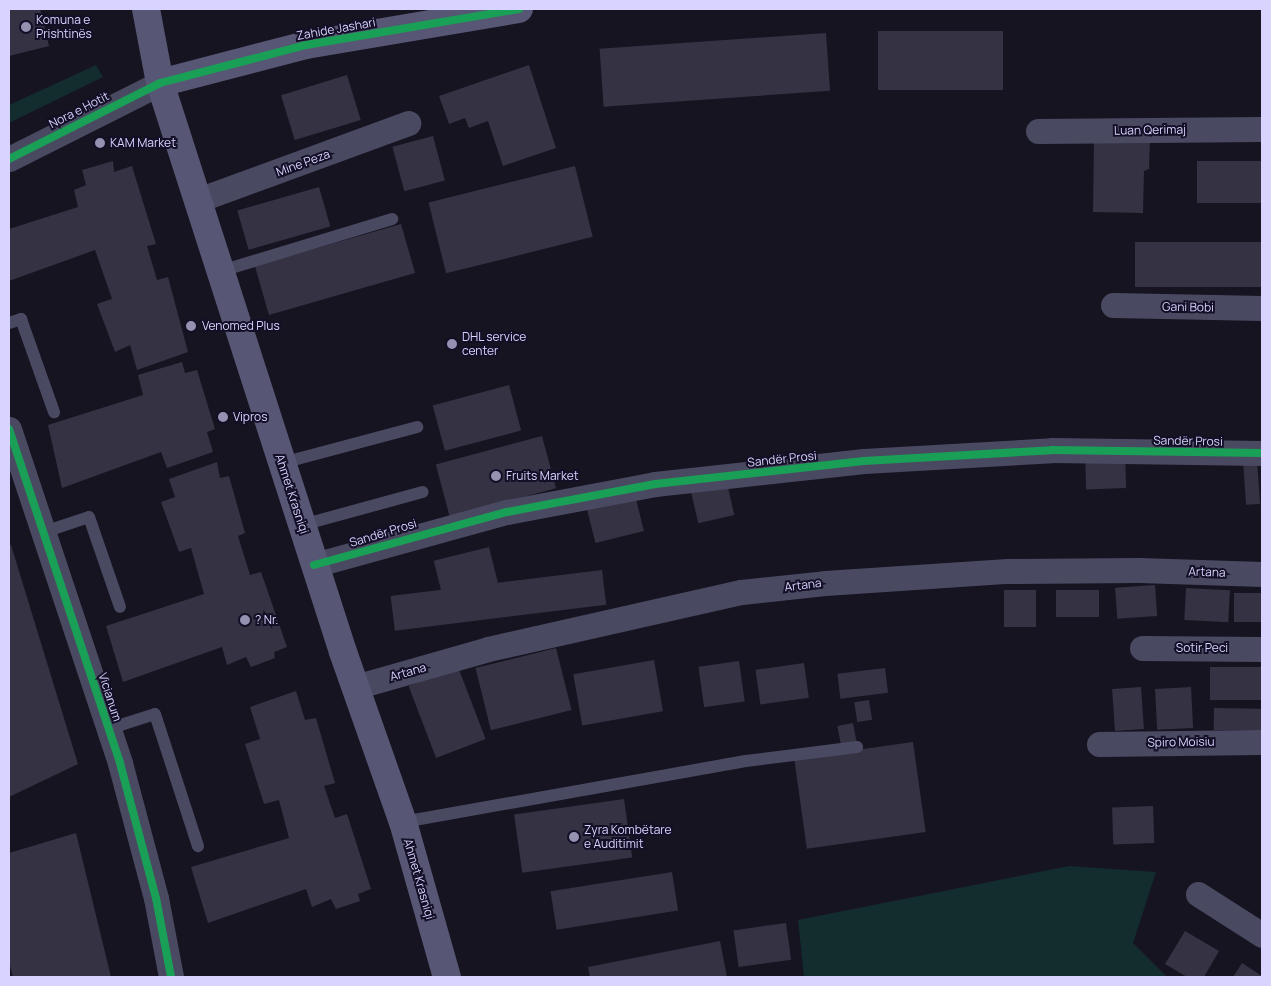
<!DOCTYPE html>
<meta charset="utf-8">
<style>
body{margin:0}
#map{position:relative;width:1271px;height:986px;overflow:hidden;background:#161421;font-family:Manrope,sans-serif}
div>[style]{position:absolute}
.green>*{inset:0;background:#132c2d}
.building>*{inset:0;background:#343243;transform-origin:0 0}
.lane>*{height:12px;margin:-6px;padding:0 6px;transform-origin:6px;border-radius:6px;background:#4a4962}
.street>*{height:25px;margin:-12.5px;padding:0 12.5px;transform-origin:12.5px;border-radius:12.5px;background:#4a4962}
.secondary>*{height:28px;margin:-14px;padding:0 14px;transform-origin:14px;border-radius:14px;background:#575674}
.cycleway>*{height:8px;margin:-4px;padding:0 4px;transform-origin:4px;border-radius:4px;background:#1a9f57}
.dots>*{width:14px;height:14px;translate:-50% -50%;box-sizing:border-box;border:2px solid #130f26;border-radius:50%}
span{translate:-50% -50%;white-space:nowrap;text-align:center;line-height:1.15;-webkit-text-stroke:4px #130f26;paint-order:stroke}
.poi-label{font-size:12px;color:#d9d4ff}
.left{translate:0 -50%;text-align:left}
.street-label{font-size:12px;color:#d9d4ff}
.frame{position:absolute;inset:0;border:10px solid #d9d4ff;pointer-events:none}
</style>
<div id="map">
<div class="green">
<i style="clip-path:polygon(96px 65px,103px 77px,9px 123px,9px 105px)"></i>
<i style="clip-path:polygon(1069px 866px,1156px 872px,1133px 943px,1167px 977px,804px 977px,798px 920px)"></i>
</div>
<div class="building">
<i style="clip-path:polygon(9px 9px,40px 9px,49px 46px,9px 56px)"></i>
<i style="left:878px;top:31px;width:125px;height:59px"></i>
<i style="left:826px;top:33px;width:58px;height:227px;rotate:86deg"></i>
<i style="clip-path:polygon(529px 65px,556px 148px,503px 166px,488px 121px,469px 128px,465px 118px,449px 124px,439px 96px)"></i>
<i style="left:347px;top:75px;width:47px;height:69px;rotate:73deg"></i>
<i style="left:433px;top:136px;width:46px;height:42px;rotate:75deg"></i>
<i style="clip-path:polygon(1094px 139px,1150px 139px,1149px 169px,1144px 171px,1143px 213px,1093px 212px)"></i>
<i style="clip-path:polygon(113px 161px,114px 172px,132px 166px,156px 244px,147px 246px,157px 280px,168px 277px,188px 352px,137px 370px,130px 345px,115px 352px,97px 304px,112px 299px,95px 250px,9px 281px,9px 229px,78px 207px,74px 190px,86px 185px,82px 170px)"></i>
<i style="left:1262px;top:161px;width:42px;height:65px;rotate:90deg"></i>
<i style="left:575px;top:166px;width:73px;height:151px;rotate:76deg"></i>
<i style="left:319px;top:187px;width:41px;height:85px;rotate:74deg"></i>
<i style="left:401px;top:224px;width:51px;height:152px;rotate:74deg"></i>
<i style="left:1262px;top:242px;width:45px;height:127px;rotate:90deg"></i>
<i style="clip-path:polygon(182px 362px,185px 373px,197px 370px,215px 429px,207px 432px,213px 452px,167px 468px,161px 452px,62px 488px,48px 425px,143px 395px,138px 375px)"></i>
<i style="left:509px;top:385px;width:47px;height:79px;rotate:75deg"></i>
<i style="left:542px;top:436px;width:54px;height:110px;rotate:75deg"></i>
<i style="left:1125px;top:454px;width:34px;height:40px;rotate:88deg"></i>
<i style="left:1257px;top:460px;width:44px;height:14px;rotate:86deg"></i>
<i style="clip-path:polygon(217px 462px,220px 478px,229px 476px,245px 533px,238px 536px,250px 575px,261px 572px,287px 647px,274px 652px,275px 658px,251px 667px,246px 657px,227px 665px,222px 647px,123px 682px,106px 626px,204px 594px,191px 548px,179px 552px,161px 502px,175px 497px,169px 479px)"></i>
<i style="left:726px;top:479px;width:37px;height:37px;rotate:77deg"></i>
<i style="left:635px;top:495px;width:37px;height:50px;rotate:76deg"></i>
<i style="clip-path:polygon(11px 545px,78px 764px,9px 797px,9px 546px)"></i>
<i style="left:489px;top:547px;width:40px;height:57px;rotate:76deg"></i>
<i style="left:602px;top:570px;width:35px;height:213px;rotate:83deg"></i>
<i style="left:1155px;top:585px;width:31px;height:40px;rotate:86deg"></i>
<i style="left:1186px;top:588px;width:44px;height:32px;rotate:3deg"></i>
<i style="left:1036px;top:590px;width:37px;height:32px;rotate:90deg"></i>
<i style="left:1099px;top:590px;width:27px;height:43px;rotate:90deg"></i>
<i style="left:1234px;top:593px;width:28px;height:29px"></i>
<i style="left:556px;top:648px;width:64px;height:83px;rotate:76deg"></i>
<i style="left:654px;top:660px;width:52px;height:82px;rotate:80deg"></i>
<i style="left:739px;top:661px;width:41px;height:41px;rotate:82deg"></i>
<i style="left:804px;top:663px;width:35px;height:49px;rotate:82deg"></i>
<i style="left:458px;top:667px;width:77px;height:53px;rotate:69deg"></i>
<i style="left:1210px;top:667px;width:52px;height:33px"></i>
<i style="left:885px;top:668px;width:25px;height:48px;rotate:83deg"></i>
<i style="left:1141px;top:687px;width:42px;height:29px;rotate:86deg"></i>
<i style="left:1191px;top:687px;width:41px;height:36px;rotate:87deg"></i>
<i style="clip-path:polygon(296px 691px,305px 720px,316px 718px,335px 783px,324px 786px,335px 818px,347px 814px,371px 889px,358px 894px,360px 901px,336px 909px,331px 899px,312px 907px,306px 889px,208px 923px,191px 867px,289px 838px,279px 800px,264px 804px,245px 744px,260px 739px,250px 707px)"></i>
<i style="left:869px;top:700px;width:20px;height:15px;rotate:81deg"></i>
<i style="left:1214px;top:708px;width:48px;height:22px;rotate:1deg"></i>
<i style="left:853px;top:723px;width:20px;height:16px;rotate:79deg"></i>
<i style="left:913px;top:742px;width:91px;height:120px;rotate:82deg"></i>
<i style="left:624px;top:799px;width:59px;height:111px;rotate:82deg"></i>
<i style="left:1153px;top:806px;width:37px;height:41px;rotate:88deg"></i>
<i style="clip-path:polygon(76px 833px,111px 977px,13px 977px,9px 962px,9px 853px)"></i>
<i style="left:672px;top:872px;width:39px;height:123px;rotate:81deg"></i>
<i style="left:786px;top:923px;width:37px;height:53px;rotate:82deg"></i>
<i style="clip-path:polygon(1185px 931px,1219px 951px,1204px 977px,1187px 977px,1165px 964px)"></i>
<i style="clip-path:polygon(720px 941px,727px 977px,590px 977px,588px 967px)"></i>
<i style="clip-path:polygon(1242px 963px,1262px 976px,1262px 977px,1233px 977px)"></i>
</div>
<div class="lane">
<i style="left:221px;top:271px;width:179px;rotate:-16.9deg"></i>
<i style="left:9px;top:323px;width:13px;rotate:-18deg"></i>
<i style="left:21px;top:319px;width:99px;rotate:70.5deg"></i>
<i style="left:282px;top:463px;width:140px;rotate:-14.9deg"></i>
<i style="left:302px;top:525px;width:125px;rotate:-15.3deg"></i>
<i style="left:44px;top:532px;width:47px;rotate:-18.4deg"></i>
<i style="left:89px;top:517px;width:95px;rotate:71deg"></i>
<i style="left:108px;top:729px;width:49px;rotate:-17.7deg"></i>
<i style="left:155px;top:714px;width:139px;rotate:72deg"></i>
<i style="left:403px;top:822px;width:348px;rotate:-10.1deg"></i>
<i style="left:746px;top:761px;width:112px;rotate:-7.2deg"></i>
</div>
<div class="street">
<i style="left:1038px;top:131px;width:224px;rotate:-0.5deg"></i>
<i style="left:9px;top:159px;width:169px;rotate:-26.7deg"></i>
<i style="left:198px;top:200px;width:224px;rotate:-20.1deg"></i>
<i style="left:1113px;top:305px;width:149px;rotate:1.2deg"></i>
<i style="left:9px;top:429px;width:352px;rotate:71.6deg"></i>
<i style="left:120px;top:763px;width:140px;rotate:75.1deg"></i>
<i style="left:156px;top:898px;width:80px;rotate:79.2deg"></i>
<i style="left:314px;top:565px;width:200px;rotate:-15.4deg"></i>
<i style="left:507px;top:512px;width:151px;rotate:-10.7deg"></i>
<i style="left:655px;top:484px;width:210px;rotate:-6.3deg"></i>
<i style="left:864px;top:461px;width:188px;rotate:-3.3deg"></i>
<i style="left:1052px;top:450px;width:210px;rotate:0.8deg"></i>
<i style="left:1142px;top:648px;width:120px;rotate:0.5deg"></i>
<i style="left:355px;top:687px;width:138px;rotate:-15.9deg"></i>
<i style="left:488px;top:649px;width:259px;rotate:-12.7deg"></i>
<i style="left:741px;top:592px;width:84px;rotate:-6.1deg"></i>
<i style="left:825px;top:583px;width:183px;rotate:-3.8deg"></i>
<i style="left:1008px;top:571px;width:131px;rotate:-0.4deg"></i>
<i style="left:1139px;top:570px;width:123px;rotate:1.9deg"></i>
<i style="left:1099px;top:744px;width:163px;rotate:-0.7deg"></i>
<i style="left:1198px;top:894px;width:76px;rotate:32.6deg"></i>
</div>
<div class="secondary">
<i style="left:146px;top:9px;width:75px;rotate:79.3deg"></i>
<i style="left:160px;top:83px;width:598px;rotate:72.17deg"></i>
<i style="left:343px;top:652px;width:180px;rotate:70.6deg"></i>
<i style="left:403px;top:822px;width:161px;rotate:74.2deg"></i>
<i style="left:160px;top:83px;width:151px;rotate:-14.6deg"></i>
<i style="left:306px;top:45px;width:216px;rotate:-9.6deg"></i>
</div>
<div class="cycleway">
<i style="left:9px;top:159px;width:169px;rotate:-26.7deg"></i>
<i style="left:160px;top:83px;width:151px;rotate:-14.6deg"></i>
<i style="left:306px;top:45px;width:216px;rotate:-9.6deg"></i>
<i style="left:9px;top:429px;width:352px;rotate:71.6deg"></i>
<i style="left:120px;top:763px;width:140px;rotate:75.1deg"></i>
<i style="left:156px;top:898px;width:80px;rotate:79.2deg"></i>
<i style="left:314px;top:565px;width:200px;rotate:-15.4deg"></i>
<i style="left:507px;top:512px;width:151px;rotate:-10.7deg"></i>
<i style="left:655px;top:484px;width:210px;rotate:-6.3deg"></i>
<i style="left:864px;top:461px;width:188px;rotate:-3.3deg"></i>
<i style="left:1052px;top:450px;width:210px;rotate:0.8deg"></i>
</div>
<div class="dots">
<i style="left:26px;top:27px;background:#9591b1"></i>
<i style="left:100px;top:143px;background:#9591b1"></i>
<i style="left:191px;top:326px;background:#9591b1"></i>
<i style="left:452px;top:344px;background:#9591b1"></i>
<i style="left:223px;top:417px;background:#9591b1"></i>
<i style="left:496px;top:476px;background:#9591b1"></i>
<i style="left:245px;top:620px;background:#9591b1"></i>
<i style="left:574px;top:837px;background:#9591b1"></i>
</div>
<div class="poi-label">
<span class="left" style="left:36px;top:27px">Komuna e<br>Prishtinës</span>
<span class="left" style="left:110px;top:143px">KAM Market</span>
<span class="left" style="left:202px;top:326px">Venomed Plus</span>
<span class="left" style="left:462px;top:344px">DHL service<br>center</span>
<span class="left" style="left:233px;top:417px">Vipros</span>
<span class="left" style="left:506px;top:476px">Fruits Market</span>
<span class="left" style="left:255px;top:620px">? Nr.</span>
<span class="left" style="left:584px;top:837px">Zyra Kombëtare<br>e Auditimit</span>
</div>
<div class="street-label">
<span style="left:336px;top:29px;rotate:-10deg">Zahide Jashari</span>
<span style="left:79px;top:110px;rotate:-27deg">Nora e Hotit</span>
<span style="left:1150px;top:130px;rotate:-1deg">Luan Qerimaj</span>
<span style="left:303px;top:163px;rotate:-20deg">Mine Peza</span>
<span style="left:1188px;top:307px;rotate:1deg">Gani Bobi</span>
<span style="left:1188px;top:441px;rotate:1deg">Sandër Prosi</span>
<span style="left:782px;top:459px;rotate:-6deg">Sandër Prosi</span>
<span style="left:292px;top:494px;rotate:72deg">Ahmet Krasniqi</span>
<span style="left:383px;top:533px;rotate:-17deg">Sandër Prosi</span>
<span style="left:1207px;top:572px;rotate:2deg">Artana</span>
<span style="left:803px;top:585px;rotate:-7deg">Artana</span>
<span style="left:1202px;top:648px">Sotir Peci</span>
<span style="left:408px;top:672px;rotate:-16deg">Artana</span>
<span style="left:110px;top:697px;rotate:72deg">Vicianum</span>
<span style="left:1181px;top:742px;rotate:-1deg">Spiro Moisiu</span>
<span style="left:419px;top:879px;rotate:74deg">Ahmet Krasniqi</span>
</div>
<div class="frame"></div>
</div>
